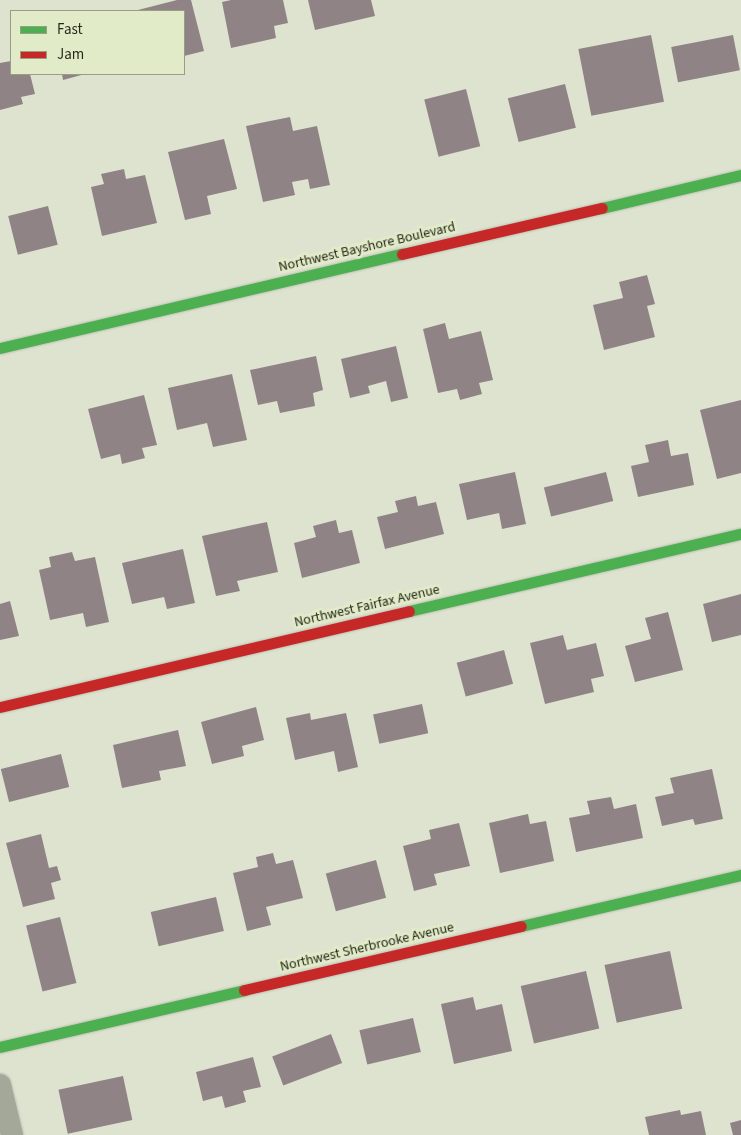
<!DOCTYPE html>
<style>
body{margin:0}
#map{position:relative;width:741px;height:1135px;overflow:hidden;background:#dee3d0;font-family:"Source Sans 3",sans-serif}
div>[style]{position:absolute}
.building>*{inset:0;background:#908386;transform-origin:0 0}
.roads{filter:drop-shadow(0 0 1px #bcc0b1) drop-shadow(0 0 1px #bcc0b1)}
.street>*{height:22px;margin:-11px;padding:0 11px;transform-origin:11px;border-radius:11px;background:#a4a899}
.fast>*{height:11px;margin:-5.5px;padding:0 5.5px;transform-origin:5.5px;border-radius:5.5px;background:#4caf50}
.jam>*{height:11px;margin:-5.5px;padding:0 5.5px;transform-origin:5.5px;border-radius:5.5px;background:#c62828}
span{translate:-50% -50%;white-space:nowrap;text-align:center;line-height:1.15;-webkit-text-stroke:5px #e2ebc8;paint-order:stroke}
.street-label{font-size:14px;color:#262a1c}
.legend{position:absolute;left:10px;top:10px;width:175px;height:65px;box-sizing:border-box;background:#e2ebc8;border:1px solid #979e83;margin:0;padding:6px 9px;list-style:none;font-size:15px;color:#262a1c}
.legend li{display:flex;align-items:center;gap:10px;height:25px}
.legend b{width:25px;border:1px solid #979e83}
</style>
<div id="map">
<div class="building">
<i style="clip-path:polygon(177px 0,191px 0,204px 51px,184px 56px,184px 11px,134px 11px)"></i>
<i style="clip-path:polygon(231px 0,283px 0,288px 23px,274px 26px,276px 38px,231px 48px,222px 2px)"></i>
<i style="clip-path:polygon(308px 0,371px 0,375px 16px,315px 30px)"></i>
<i style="left:651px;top:35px;width:68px;height:74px;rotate:79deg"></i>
<i style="left:733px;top:35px;width:36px;height:63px;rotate:79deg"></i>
<i style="clip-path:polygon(11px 61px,11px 74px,30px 74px,35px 94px,21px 97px,23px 104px,0 110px,0 63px)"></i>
<i style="clip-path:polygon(62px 74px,85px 74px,63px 80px)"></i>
<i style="left:565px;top:84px;width:45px;height:59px;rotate:76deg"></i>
<i style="left:466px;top:89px;width:59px;height:43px;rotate:76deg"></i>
<i style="clip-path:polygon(290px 117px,293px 131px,317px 126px,330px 185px,310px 189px,308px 179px,292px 182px,295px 195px,263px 202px,246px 126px)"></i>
<i style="clip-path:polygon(224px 139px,237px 189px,207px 196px,211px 214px,185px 220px,168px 152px)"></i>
<i style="clip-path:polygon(124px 169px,126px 179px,145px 175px,157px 223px,102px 236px,91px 187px,104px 184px,101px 174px)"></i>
<i style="left:48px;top:206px;width:40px;height:41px;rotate:76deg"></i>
<i style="clip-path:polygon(647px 275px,655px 304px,647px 306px,655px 337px,604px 350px,593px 305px,623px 298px,619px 282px)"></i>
<i style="clip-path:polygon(445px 323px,449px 339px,481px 331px,493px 380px,479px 383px,482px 394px,460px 400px,457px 389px,438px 393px,423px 329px)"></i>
<i style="clip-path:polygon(396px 346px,408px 398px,391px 402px,386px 381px,368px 386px,370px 393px,350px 398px,341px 359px)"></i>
<i style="clip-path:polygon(316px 356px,323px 390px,313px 393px,315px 406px,280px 413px,277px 401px,258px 405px,250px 370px)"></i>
<i style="clip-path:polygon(232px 374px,247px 440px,213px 447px,207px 423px,177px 430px,168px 388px)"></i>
<i style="clip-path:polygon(144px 395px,157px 445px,142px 448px,145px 458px,122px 464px,120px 454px,101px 459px,88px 409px)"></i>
<i style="clip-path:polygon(741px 400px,741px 473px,717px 479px,700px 410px)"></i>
<i style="clip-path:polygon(668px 440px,671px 456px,688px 453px,694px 485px,638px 497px,631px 466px,649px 462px,645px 445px)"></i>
<i style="clip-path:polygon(515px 472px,526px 524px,502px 529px,499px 513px,467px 520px,459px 484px)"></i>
<i style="left:606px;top:472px;width:30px;height:64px;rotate:76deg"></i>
<i style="clip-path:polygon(416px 496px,418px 506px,436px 502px,444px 534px,385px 549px,377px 517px,398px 512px,395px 501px)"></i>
<i style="clip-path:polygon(336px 520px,339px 533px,352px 530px,360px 563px,302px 578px,294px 543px,316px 537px,313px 526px)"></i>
<i style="clip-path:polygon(267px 522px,278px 572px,237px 581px,240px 591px,216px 596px,202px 536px)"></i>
<i style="clip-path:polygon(183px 549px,195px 603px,167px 609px,164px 597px,132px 604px,122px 563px)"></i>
<i style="clip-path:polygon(72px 552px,75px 561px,95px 557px,109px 622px,86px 627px,83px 613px,50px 620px,39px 570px,51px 567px,49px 557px)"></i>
<i style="clip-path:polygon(741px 594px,741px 635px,712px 642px,703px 604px)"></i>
<i style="clip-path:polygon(10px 601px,19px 636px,0 640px,0 604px)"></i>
<i style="clip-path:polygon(668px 612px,683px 670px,635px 682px,625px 646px,651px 639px,645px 618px)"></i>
<i style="clip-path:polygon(563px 635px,567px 650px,596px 643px,604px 676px,591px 679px,594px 692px,545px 704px,530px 643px)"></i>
<i style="left:504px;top:650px;width:35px;height:49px;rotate:75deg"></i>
<i style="left:422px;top:704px;width:30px;height:50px;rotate:78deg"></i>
<i style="clip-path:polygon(256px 707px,264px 740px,242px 746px,244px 756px,212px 764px,201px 722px)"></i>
<i style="clip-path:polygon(310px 713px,311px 720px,346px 713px,358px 767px,338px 772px,334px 751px,295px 760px,286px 718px)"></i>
<i style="clip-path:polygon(178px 730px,186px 766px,159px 771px,161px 780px,122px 788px,113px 745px)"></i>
<i style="left:61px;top:754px;width:34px;height:62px;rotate:76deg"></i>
<i style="clip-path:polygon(712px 769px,723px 819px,695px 825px,693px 819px,662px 826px,655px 797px,674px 793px,670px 778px)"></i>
<i style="clip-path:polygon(611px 797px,614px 809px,636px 804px,643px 838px,576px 852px,569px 818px,590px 814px,587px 801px)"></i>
<i style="clip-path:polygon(528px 814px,530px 824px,546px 821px,554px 861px,500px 873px,489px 823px)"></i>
<i style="clip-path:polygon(459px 823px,470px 866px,434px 874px,437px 885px,414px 891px,403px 846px,431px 839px,429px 830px)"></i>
<i style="clip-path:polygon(41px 834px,49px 868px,57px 866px,61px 880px,51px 883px,55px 899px,23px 907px,6px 843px)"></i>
<i style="clip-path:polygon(273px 853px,276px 864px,293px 860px,303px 898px,266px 907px,271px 925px,247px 931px,233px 873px,258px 867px,256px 857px)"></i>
<i style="left:376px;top:860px;width:39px;height:52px;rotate:75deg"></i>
<i style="left:216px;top:897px;width:35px;height:67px;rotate:77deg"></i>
<i style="left:60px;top:917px;width:68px;height:35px;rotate:76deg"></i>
<i style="left:670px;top:951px;width:59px;height:67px;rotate:78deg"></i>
<i style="left:586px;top:971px;width:59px;height:67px;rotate:77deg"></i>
<i style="clip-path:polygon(473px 997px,476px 1010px,502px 1004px,512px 1051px,454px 1064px,441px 1004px)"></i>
<i style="left:413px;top:1018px;width:35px;height:55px;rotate:77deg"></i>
<i style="left:331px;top:1034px;width:31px;height:63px;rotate:69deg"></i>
<i style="clip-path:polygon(253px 1057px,261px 1087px,243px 1091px,246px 1102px,225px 1108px,222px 1096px,203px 1101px,196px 1072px)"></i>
<i style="left:123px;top:1076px;width:45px;height:66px;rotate:78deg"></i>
<i style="clip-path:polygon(680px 1110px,681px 1115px,701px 1111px,706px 1135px,649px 1135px,645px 1117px)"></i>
<i style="clip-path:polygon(741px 1120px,741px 1135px,733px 1135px,730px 1123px)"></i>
</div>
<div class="roads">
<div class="street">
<i style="left:0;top:1085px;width:51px;rotate:76.5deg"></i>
</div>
<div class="fast">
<i style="left:602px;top:208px;width:143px;rotate:-13.4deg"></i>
<i style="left:0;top:348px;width:413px;rotate:-13.2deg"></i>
<i style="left:409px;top:611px;width:341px;rotate:-13.1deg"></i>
<i style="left:521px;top:926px;width:226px;rotate:-13.1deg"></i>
<i style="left:0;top:1047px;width:251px;rotate:-13.1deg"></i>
</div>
<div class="jam">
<i style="left:402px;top:254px;width:205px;rotate:-13deg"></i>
<i style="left:0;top:707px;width:420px;rotate:-13.2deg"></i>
<i style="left:244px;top:990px;width:284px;rotate:-13deg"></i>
</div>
</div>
<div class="street-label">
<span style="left:367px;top:247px;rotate:-13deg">Northwest Bayshore Boulevard</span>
<span style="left:367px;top:606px;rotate:-13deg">Northwest Fairfax Avenue</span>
<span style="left:367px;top:947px;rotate:-13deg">Northwest Sherbrooke Avenue</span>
</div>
<ul class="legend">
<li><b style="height:6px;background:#4caf50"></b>Fast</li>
<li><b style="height:6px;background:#c62828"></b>Jam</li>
</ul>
</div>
